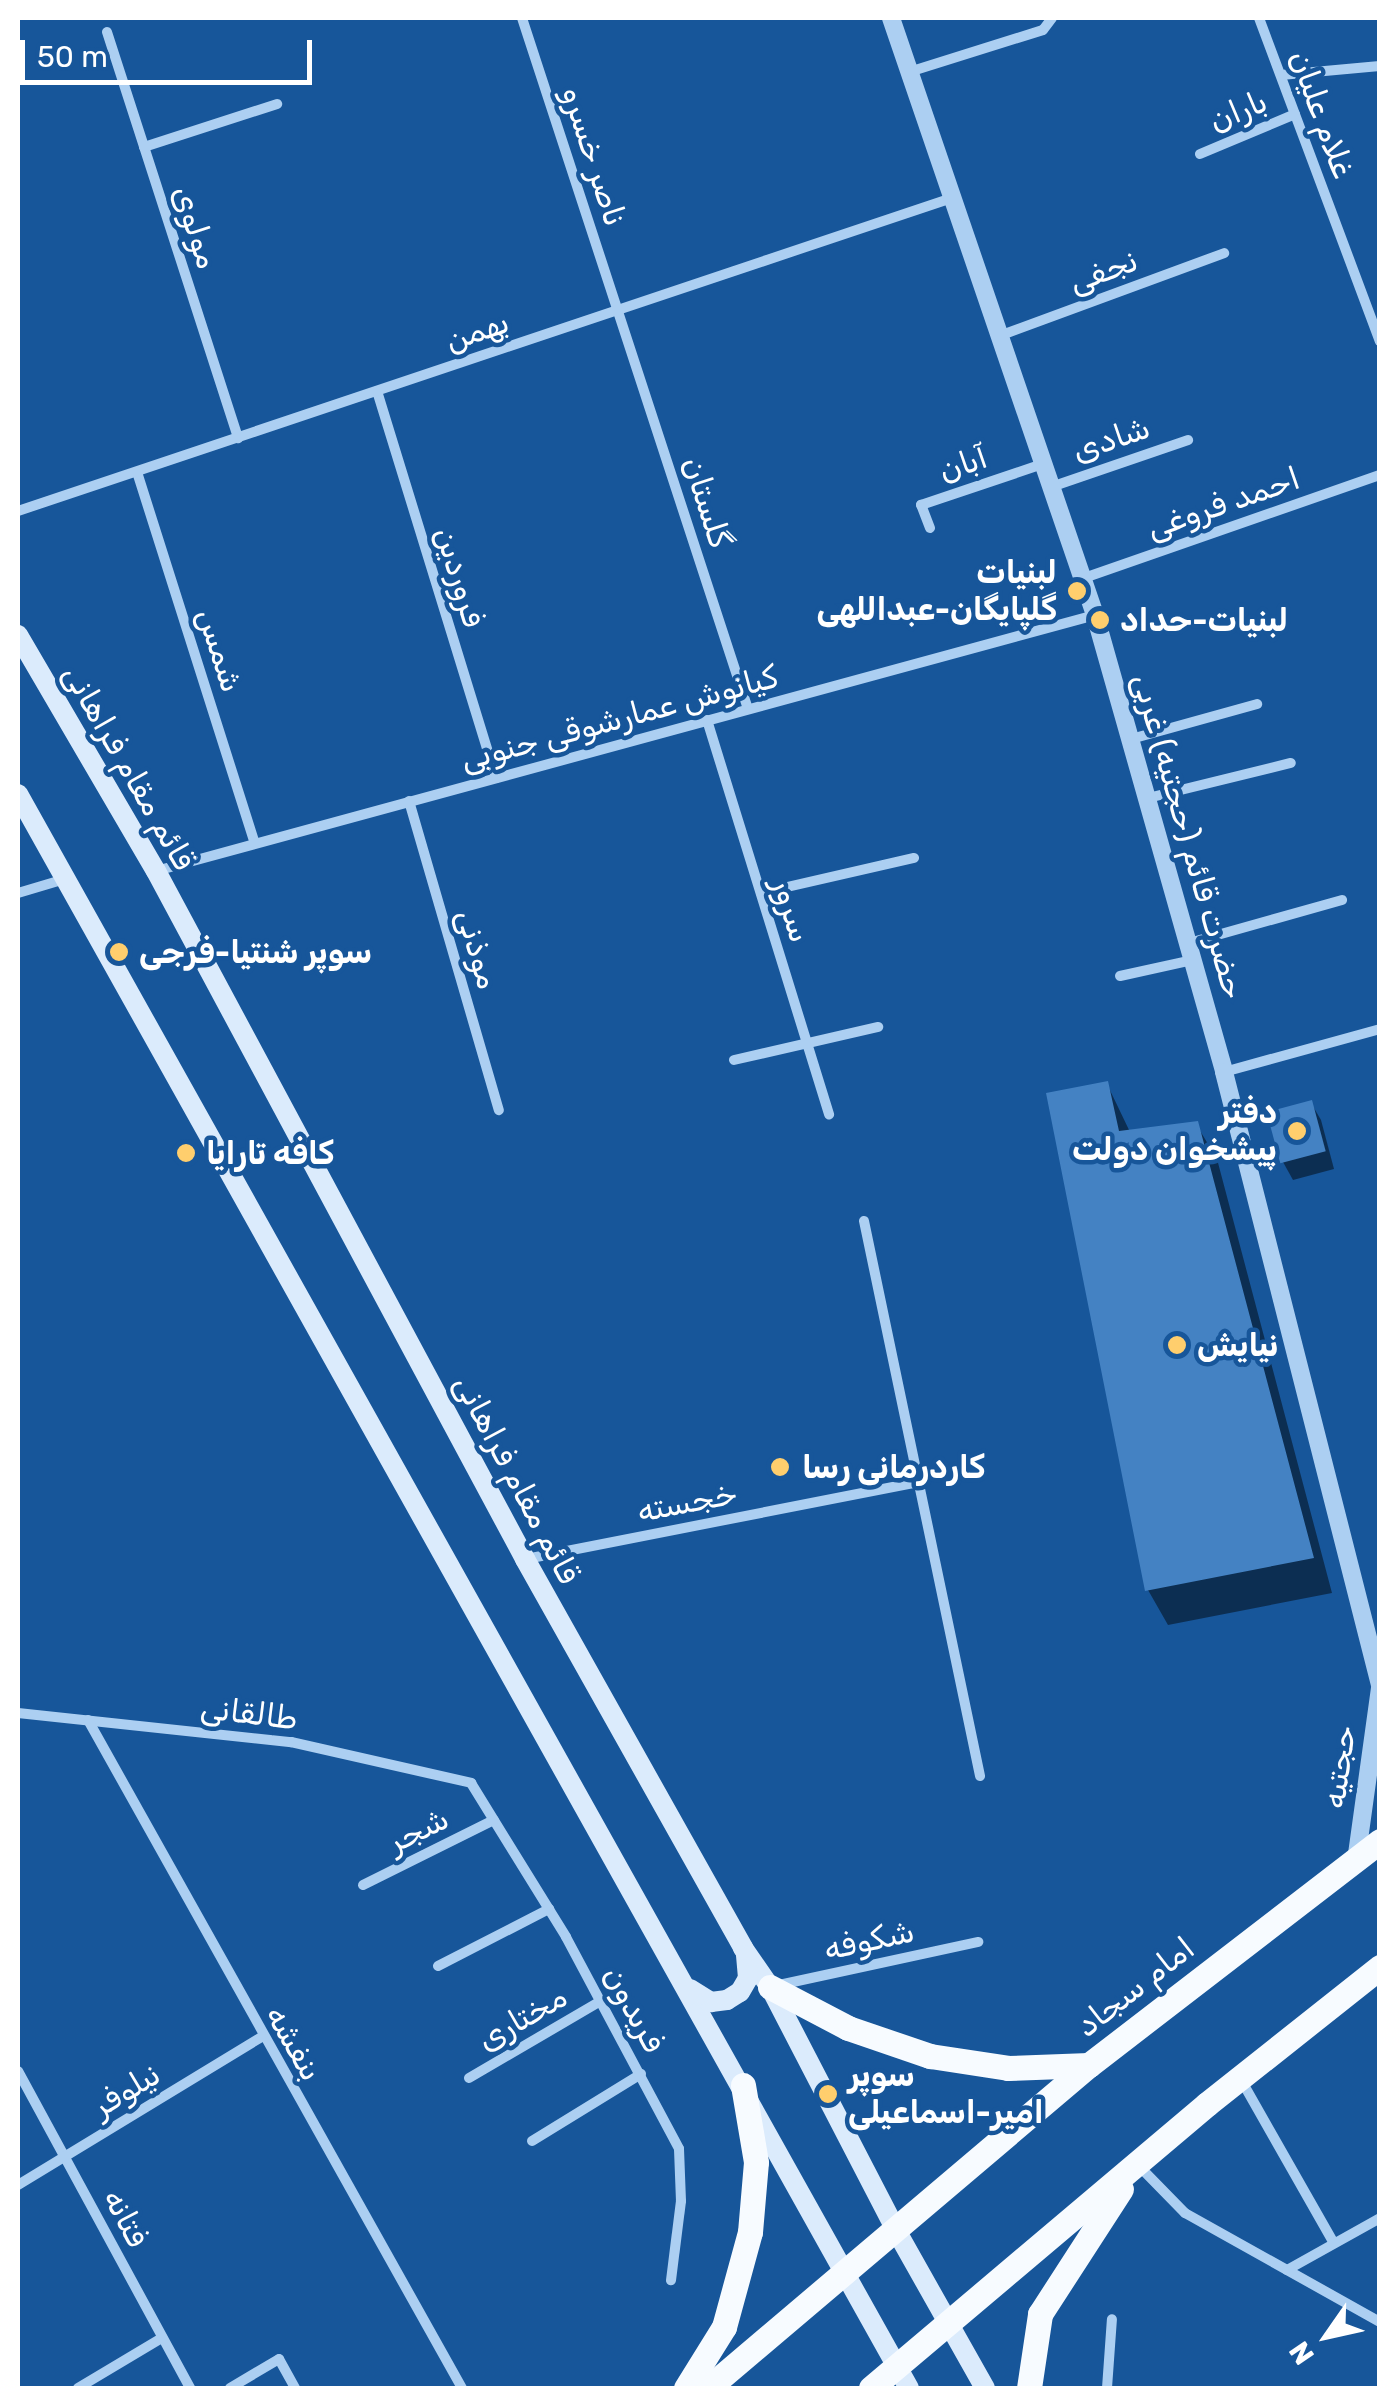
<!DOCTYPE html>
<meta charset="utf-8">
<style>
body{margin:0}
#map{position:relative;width:1397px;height:2406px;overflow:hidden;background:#17569a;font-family:Rubik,Cairo,sans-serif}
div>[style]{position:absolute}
.shadow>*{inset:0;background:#0007}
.building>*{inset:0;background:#4482c3;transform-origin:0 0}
.minor>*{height:10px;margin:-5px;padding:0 5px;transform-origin:5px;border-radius:5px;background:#accff2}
.tertiary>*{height:18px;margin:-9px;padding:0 9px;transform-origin:9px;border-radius:9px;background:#accff2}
.secondary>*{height:20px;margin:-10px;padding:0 10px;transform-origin:10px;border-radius:10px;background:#dbebfc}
.primary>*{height:25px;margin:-12.5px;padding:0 12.5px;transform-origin:12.5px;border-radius:12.5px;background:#f7fbff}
.dots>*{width:28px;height:28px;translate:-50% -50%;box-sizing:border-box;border:5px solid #17569a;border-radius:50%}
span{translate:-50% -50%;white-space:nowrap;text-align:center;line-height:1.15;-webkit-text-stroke:9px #17569a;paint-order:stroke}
.street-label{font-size:32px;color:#fff}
.poi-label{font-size:32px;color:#fff;font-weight:700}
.right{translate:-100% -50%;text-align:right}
.left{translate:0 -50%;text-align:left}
.frame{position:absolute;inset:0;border:20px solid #fff;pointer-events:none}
.north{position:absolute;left:1277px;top:2286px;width:100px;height:100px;-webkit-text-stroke:8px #17569a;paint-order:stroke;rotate:236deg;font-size:28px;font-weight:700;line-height:40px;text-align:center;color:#fff}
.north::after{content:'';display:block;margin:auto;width:35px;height:45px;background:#fff;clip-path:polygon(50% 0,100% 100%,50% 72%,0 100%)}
.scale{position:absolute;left:20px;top:40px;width:292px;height:45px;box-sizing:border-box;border:5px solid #fff;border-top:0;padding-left:12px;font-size:30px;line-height:35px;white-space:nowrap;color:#fff;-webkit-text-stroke:8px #17569a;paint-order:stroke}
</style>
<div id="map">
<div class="shadow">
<i style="clip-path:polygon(1107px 1084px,1130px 1132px,1196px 1124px,1217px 1159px,1332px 1593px,1168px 1625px,1148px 1590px)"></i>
<i style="clip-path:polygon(1311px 1103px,1321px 1120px,1334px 1169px,1293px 1180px,1283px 1162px)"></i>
</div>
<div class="building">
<i style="clip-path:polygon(1108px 1081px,1119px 1131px,1198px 1121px,1314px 1558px,1145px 1591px,1046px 1093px)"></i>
<i style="left:1312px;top:1100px;width:53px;height:47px;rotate:75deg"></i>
</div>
<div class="minor">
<i style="left:522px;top:18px;width:727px;rotate:71.89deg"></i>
<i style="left:1259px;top:18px;width:345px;rotate:69.5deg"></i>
<i style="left:107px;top:32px;width:427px;rotate:72.1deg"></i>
<i style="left:909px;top:72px;width:140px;rotate:-17.4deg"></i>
<i style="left:1043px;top:30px;width:15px;rotate:-53deg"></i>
<i style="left:1281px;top:75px;width:99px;rotate:-5.2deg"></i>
<i style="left:144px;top:147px;width:140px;rotate:-17.9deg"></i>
<i style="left:1200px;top:154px;width:103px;rotate:-22.8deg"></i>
<i style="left:999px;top:336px;width:240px;rotate:-20.2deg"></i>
<i style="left:377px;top:391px;width:405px;rotate:72.9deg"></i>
<i style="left:137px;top:472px;width:389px;rotate:72.4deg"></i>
<i style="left:1051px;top:487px;width:145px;rotate:-18.9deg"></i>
<i style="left:18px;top:511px;width:985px;rotate:-18.53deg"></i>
<i style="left:930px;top:528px;width:25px;rotate:-111deg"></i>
<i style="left:921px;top:505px;width:129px;rotate:-18.6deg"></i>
<i style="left:1084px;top:578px;width:313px;rotate:-19.2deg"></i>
<i style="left:707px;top:720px;width:413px;rotate:72.8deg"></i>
<i style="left:1131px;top:739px;width:131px;rotate:-15.5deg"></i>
<i style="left:1148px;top:798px;width:147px;rotate:-13.8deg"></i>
<i style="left:409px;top:801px;width:322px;rotate:73.8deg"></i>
<i style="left:156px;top:871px;width:973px;rotate:-15.25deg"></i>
<i style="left:18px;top:893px;width:49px;rotate:-16.6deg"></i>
<i style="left:761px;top:893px;width:157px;rotate:-12.9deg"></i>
<i style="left:1189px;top:943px;width:159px;rotate:-15.7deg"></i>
<i style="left:1120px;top:976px;width:75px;rotate:-12.4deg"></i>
<i style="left:734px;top:1060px;width:148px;rotate:-12.9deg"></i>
<i style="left:1224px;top:1072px;width:162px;rotate:-15.4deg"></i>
<i style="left:864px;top:1221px;width:567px;rotate:78.19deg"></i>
<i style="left:526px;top:1559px;width:400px;rotate:-11.1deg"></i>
<i style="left:18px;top:1713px;width:275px;rotate:6.1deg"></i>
<i style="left:291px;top:1742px;width:185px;rotate:12.8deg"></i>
<i style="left:471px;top:1783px;width:181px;rotate:58.3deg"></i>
<i style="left:566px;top:1937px;width:240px;rotate:61.9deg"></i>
<i style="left:679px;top:2149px;width:52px;rotate:87.8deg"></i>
<i style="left:681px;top:2201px;width:80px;rotate:97.2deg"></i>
<i style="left:88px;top:1720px;width:766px;rotate:60.76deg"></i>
<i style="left:363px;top:1885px;width:146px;rotate:-26.4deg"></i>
<i style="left:438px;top:1966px;width:125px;rotate:-27.2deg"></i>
<i style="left:779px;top:1985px;width:204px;rotate:-12.2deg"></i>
<i style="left:18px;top:2071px;width:361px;rotate:61.5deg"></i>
<i style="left:469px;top:2078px;width:153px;rotate:-30.3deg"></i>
<i style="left:1240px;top:2078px;width:189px;rotate:60.4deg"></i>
<i style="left:532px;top:2141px;width:128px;rotate:-31.6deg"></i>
<i style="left:1139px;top:2166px;width:66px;rotate:45.6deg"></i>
<i style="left:1185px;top:2213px;width:223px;rotate:29.2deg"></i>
<i style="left:18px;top:2185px;width:285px;rotate:-31.3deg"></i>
<i style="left:1287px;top:2270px;width:107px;rotate:-29.2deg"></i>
<i style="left:78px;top:2388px;width:98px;rotate:-30.8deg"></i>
<i style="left:230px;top:2388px;width:57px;rotate:-30.6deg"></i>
<i style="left:279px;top:2359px;width:33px;rotate:61deg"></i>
<i style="left:1107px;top:2388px;width:69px;rotate:-85.9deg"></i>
</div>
<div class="tertiary">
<i style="left:891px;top:18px;width:631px;rotate:71.13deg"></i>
<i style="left:1095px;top:615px;width:475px;rotate:74.2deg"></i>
<i style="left:1224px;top:1072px;width:633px;rotate:75.72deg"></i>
<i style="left:1357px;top:1854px;width:167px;rotate:-82.1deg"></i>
</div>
<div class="secondary">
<i style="left:18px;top:635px;width:273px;rotate:59.7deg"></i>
<i style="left:156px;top:871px;width:781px;rotate:61.79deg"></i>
<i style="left:525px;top:1559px;width:446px;rotate:60.7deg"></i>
<i style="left:743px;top:1948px;width:47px;rotate:55.3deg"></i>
<i style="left:770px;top:1987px;width:276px;rotate:62.6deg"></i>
<i style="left:897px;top:2232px;width:179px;rotate:60.6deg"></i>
<i style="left:18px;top:794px;width:1826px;rotate:60.8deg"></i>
<i style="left:690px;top:1989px;width:25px;rotate:32deg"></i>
<i style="left:711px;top:2002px;width:16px;rotate:-7deg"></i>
<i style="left:727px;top:2000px;width:15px;rotate:-32deg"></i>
<i style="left:740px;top:1992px;width:16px;rotate:-60deg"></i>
<i style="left:748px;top:1978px;width:23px;rotate:-95deg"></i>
</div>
<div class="primary">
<i style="left:770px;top:1987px;width:88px;rotate:27.7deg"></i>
<i style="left:848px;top:2028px;width:87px;rotate:18.9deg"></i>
<i style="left:930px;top:2056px;width:79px;rotate:8.7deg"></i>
<i style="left:1008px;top:2068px;width:81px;rotate:-2.1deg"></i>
<i style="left:686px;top:2388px;width:72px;rotate:-58.1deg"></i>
<i style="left:724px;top:2327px;width:98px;rotate:-74.7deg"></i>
<i style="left:750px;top:2232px;width:70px;rotate:-85.1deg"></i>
<i style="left:756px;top:2162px;width:78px;rotate:-99.6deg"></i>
<i style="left:708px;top:2388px;width:499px;rotate:-40.3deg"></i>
<i style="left:1089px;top:2065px;width:367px;rotate:-37.6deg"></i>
<i style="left:871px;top:2388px;width:440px;rotate:-40.2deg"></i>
<i style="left:1207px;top:2104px;width:221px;rotate:-38.4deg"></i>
<i style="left:1029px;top:2388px;width:75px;rotate:-81.5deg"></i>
<i style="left:1040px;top:2314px;width:149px;rotate:-57.1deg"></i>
</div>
<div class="dots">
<i style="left:1077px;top:591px;background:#ffce6d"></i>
<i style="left:1100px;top:620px;background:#ffce6d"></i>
<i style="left:119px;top:952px;background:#ffce6d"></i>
<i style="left:1297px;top:1131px;background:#ffce6d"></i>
<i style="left:186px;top:1153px;background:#ffce6d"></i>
<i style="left:1177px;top:1345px;background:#ffce6d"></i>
<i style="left:780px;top:1467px;background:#ffce6d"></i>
<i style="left:828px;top:2094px;background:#ffce6d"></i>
</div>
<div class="street-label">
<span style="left:1238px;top:111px;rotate:-23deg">باران</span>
<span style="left:1322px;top:114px;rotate:70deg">غلام علیان</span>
<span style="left:594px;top:156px;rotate:72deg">ناصر خسرو</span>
<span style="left:196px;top:227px;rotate:72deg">مولوی</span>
<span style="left:1103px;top:271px;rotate:-20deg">نجفی</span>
<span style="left:477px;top:331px;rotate:-19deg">بهمن</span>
<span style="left:1111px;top:439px;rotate:-19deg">شادی</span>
<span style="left:963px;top:464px;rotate:-19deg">آبان</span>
<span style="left:707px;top:502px;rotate:72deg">گلستان</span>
<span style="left:1223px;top:503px;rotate:-19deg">احمد فروغی</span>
<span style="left:460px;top:577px;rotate:73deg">فروردین</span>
<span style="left:220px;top:650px;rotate:72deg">شمس</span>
<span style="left:619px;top:718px;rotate:-15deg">کیانوش عمارشوقی جنوبی</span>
<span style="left:129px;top:767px;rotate:60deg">قائم مقام فراهانی</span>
<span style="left:1189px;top:836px;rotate:74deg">حضرت قائم (حجتیه) غربی</span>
<span style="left:792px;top:910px;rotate:73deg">سرور</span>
<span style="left:478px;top:949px;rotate:74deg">موذنی</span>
<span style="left:517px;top:1479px;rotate:62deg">قائم مقام فراهانی</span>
<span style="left:687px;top:1502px;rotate:-11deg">خجسته</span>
<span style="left:249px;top:1713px;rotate:7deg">طالقانی</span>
<span style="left:1339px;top:1767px;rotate:-82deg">حجتیه</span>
<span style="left:418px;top:1830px;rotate:-26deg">شجر</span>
<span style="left:869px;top:1940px;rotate:-12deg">شکوفه</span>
<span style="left:1135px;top:1987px;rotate:-38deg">امام سجاد</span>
<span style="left:634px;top:2009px;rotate:61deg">فریدون</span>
<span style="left:522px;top:2018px;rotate:-30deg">مختاری</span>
<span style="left:294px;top:2043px;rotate:60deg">بنفشه</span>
<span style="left:126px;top:2090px;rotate:-31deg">نیلوفر</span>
<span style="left:126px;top:2218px;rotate:62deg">فتانه</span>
</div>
<div class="poi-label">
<span class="right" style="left:1057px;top:591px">لبنیات<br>گلپایگان-عبداللهی</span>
<span class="left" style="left:1120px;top:620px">لبنیات-حداد</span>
<span class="left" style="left:139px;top:952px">سوپر شنتیا-فرجی</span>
<span class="right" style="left:1277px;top:1131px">دفتر<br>پیشخوان دولت</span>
<span class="left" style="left:206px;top:1153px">کافه تارایا</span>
<span class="left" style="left:1197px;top:1345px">نیایش</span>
<span class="left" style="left:802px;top:1467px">کاردرمانی رسا</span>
<span class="left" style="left:848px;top:2094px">سوپر<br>امیر-اسماعیلی</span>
</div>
<div class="frame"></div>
<div class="north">N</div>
<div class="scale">50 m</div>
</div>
